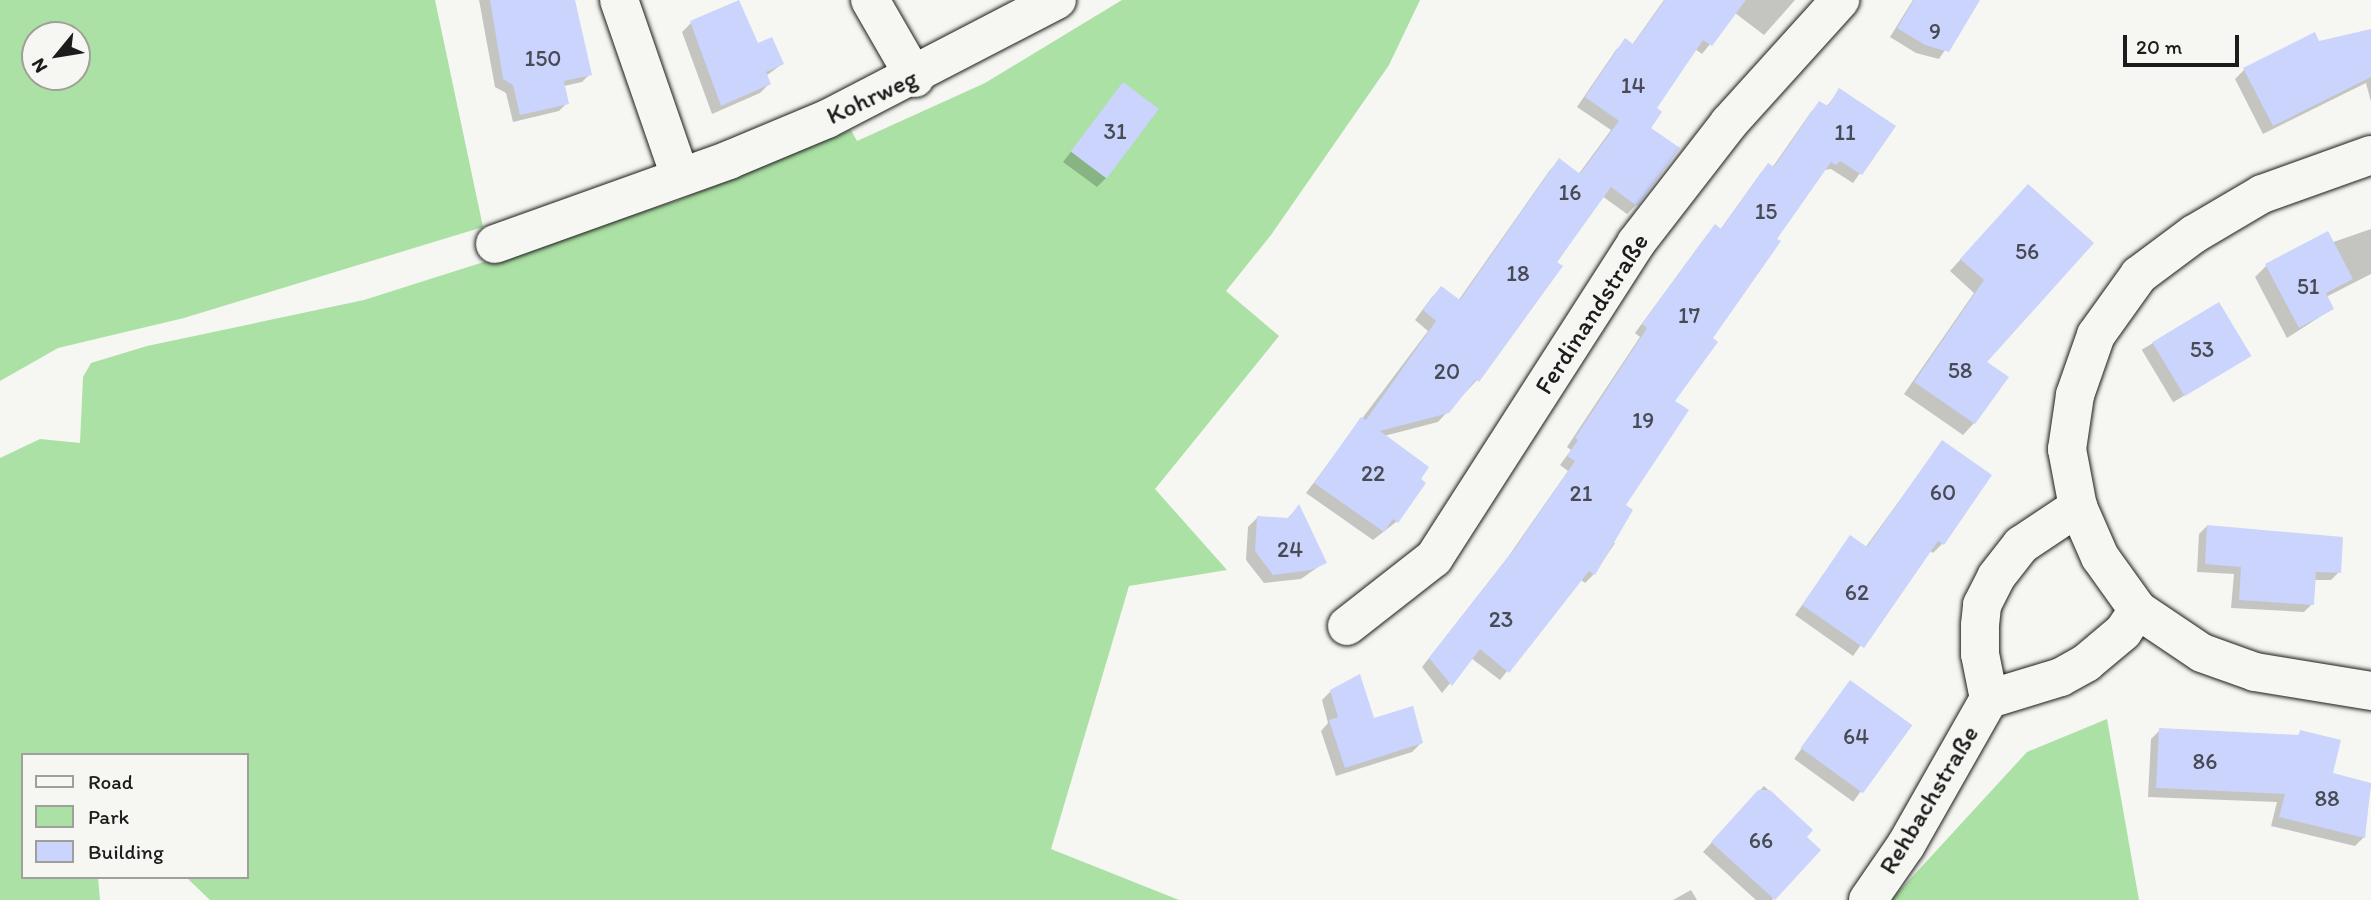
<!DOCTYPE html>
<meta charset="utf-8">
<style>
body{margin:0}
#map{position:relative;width:2371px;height:900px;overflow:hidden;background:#f6f6f2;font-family:Itim,sans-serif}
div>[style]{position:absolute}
.green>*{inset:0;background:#abe1a4}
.shadow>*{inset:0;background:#0003;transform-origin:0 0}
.building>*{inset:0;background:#cad4fc;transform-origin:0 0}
.roads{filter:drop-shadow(0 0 2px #1c1c1c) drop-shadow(0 0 2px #1c1c1c)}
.minor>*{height:38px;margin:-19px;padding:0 19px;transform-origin:19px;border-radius:19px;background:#f6f6f2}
span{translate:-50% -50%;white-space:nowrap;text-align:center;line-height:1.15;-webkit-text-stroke:6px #f6f6f2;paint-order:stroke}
.number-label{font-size:23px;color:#484a54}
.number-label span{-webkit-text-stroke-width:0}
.street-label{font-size:26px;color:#1c1c1c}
.legend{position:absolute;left:21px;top:753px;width:228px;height:126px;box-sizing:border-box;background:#f6f6f2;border:2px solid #9f9f9c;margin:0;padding:9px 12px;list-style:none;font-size:21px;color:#1c1c1c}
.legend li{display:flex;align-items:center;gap:14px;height:35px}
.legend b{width:35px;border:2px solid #9f9f9c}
.north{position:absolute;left:21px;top:21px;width:70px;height:70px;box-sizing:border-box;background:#f6f6f2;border:2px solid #9f9f9c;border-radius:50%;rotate:240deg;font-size:19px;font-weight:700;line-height:28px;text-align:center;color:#1c1c1c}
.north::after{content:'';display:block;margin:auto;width:24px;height:32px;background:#1c1c1c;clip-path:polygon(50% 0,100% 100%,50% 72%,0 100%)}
.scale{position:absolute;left:2123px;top:35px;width:116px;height:32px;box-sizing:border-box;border:4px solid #1c1c1c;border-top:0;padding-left:9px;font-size:21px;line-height:24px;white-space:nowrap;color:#1c1c1c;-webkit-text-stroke:5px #f6f6f2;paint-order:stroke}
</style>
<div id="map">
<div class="green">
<i style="clip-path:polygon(evenodd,0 0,435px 0,483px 227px,184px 318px,58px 348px,0 381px,0 0,35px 35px,77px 35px,77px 77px,35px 77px,35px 35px)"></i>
<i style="clip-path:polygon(1122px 0,1420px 0,1389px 65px,1271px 235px,1226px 291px,1279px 336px,1155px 489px,1227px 570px,1129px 586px,1051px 849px,1179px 900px,210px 900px,186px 877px,247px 877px,247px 755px,23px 755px,23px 877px,98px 877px,100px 900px,0 900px,0 458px,40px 439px,80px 443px,83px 377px,91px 363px,147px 346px,364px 300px,676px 201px,851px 130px,857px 141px,985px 83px)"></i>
<i style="clip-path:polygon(2107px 719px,2139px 900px,1891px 900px,2027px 752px)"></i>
</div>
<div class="shadow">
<i style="clip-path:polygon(479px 0,531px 0,590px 74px,582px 82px,564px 86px,567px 103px,559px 111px,513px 122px,506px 93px,495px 87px)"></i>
<i style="clip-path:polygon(1664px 0,1795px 0,1764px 35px,1735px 13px,1702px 54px,1695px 49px,1655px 108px,1636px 205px,1627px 214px,1602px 196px,1477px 380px,1438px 422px,1384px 436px,1424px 483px,1396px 522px,1373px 540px,1306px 493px,1428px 331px,1415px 320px,1432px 297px,1442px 288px,1458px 301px,1550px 170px,1559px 161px,1578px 175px,1611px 130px,1577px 107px,1616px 50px,1625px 41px,1632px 45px)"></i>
<i style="clip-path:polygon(1913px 0,1978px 0,1939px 59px,1916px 53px,1890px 37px)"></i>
<i style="clip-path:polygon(738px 2px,758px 46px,782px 64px,766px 76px,769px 84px,760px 93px,712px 114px,682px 32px,691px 23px)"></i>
<i style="clip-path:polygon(2371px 31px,2371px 102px,2366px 83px,2263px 134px,2235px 79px,2244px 70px,2318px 43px)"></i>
<i style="clip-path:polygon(1123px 85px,1106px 178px,1097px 187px,1063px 162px)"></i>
<i style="clip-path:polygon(1840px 90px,1893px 127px,1853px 183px,1831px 169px,1823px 170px,1775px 239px,1673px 401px,1624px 506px,1610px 541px,1615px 543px,1594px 574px,1585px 583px,1580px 579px,1500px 680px,1471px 658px,1442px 693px,1422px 667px,1508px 557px,1568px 471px,1560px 465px,1571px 450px,1567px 447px,1640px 337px,1635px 333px,1707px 235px,1715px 226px,1720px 230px,1760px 174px,1768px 165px,1772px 168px,1811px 112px,1820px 103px,1826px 107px)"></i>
<i style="clip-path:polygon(2016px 198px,1974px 423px,1963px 435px,1904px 394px,1974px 293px,1950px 271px)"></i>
<i style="clip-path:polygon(2371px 229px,2371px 274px,2326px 297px,2332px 309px,2287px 338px,2255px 277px,2267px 265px)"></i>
<i style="left:2218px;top:304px;width:61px;height:89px;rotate:59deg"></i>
<i style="clip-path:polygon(1942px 442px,1942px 544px,1933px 553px,1929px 550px,1853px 656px,1795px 615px,1850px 538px,1865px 548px)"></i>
<i style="clip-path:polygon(1298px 507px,1325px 562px,1301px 579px,1264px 583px,1246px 560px,1248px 527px,1258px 517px,1287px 519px)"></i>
<i style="clip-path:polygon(2207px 526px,2339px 572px,2331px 580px,2313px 580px,2312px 604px,2304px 612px,2231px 608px,2234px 574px,2197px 572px,2199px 534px)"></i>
<i style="left:1850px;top:682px;width:73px;height:95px;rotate:36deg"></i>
<i style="clip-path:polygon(1331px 691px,1373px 720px,1421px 743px,1412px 752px,1336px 776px,1321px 731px,1328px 723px,1322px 700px)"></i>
<i style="clip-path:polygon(2160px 730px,2296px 737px,2301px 732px,2331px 774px,2371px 784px,2364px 837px,2355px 846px,2271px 826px,2277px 802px,2148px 797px,2151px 739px)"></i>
<i style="clip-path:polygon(1764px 786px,1811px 830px,1804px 837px,1818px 850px,1772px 900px,1756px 900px,1703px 852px)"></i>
<i style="clip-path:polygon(1691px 890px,1697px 900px,1673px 900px)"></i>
</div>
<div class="building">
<i style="clip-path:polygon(490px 0,575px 0,592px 75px,564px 81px,569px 104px,520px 115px,513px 85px,503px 79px)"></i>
<i style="clip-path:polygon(739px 0,758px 43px,772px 37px,784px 64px,766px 72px,771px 84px,721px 106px,690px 21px)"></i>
<i style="clip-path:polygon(1665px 0,1746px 0,1712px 46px,1703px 40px,1657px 108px,1662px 112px,1651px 128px,1680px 148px,1637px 206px,1611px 187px,1557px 262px,1563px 266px,1479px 382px,1476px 379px,1449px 413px,1380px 431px,1429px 467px,1421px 479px,1426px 483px,1398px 523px,1393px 519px,1384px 532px,1314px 483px,1361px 417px,1366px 420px,1436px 321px,1423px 310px,1441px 286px,1460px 300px,1559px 158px,1580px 174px,1619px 121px,1585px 97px,1625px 38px,1633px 44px)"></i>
<i style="clip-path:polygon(1914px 0,1980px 0,1949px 52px,1925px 45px,1897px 28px)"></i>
<i style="clip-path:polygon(2371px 29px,2371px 77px,2273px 126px,2243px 68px,2315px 32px,2319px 41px)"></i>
<i style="left:1123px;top:82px;width:45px;height:87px;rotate:37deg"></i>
<i style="clip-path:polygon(1839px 88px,1896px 126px,1862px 175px,1840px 161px,1836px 165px,1831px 162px,1777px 239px,1781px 241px,1713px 338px,1718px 342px,1675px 401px,1689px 410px,1626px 505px,1633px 510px,1595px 575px,1589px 571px,1509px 673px,1480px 649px,1452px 686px,1429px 658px,1516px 547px,1575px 461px,1567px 456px,1578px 440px,1575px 438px,1647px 328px,1642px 324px,1715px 224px,1721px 229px,1768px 163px,1774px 167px,1819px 101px,1828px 106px)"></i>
<i style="clip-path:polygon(2028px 184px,2094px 243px,1987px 362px,2009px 377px,1975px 424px,1914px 382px,1984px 280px,1960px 259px)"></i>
<i style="clip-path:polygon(2328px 231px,2353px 279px,2326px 293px,2334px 309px,2299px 328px,2265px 264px)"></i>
<i style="left:2219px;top:302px;width:63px;height:78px;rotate:59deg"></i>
<i style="clip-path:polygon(1942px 440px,1992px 475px,1944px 545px,1938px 541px,1864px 648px,1802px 605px,1850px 535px,1867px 547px)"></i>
<i style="clip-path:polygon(1299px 504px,1327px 563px,1311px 570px,1273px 575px,1255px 551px,1257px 516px,1289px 518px)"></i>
<i style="clip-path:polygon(2207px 525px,2343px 537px,2341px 573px,2316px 572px,2314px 605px,2239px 600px,2241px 567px,2205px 564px)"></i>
<i style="clip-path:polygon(1360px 674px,1374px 718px,1413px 706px,1423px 743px,1345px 768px,1329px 720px,1338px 717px,1330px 690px)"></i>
<i style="left:1850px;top:680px;width:77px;height:84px;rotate:36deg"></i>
<i style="clip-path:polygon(2159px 728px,2299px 735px,2300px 730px,2341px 740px,2333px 773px,2371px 783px,2365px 838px,2279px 817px,2285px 794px,2156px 788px)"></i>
<i style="clip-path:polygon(1758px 790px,1770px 790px,1813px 830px,1807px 837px,1821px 850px,1775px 900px,1711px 842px)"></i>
</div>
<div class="roads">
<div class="minor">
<i style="left:619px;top:0;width:186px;rotate:70.9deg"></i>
<i style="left:870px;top:0;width:90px;rotate:60deg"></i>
<i style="left:2371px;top:155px;width:116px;rotate:160.3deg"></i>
<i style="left:2262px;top:194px;width:79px;rotate:149.5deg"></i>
<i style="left:2194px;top:234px;width:69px;rotate:143.3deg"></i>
<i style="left:2139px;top:275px;width:74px;rotate:125.6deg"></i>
<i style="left:2096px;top:335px;width:64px;rotate:109.3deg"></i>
<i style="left:2075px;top:395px;width:55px;rotate:98.4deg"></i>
<i style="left:2067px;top:449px;width:59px;rotate:79.3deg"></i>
<i style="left:2078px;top:507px;width:55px;rotate:66.3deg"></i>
<i style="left:2100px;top:557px;width:65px;rotate:54.4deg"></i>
<i style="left:2138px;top:610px;width:77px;rotate:33.9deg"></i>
<i style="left:2202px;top:653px;width:56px;rotate:19.7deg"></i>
<i style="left:2255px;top:672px;width:118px;rotate:9.3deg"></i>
<i style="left:495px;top:244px;width:249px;rotate:-19.7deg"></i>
<i style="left:729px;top:160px;width:106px;rotate:-22.7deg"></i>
<i style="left:827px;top:119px;width:259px;rotate:-27.4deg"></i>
<i style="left:1347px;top:626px;width:110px;rotate:-38deg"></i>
<i style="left:1434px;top:558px;width:374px;rotate:-57.3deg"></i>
<i style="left:1636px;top:243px;width:152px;rotate:-52.2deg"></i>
<i style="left:1729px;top:123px;width:166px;rotate:-47.9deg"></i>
<i style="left:1989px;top:699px;width:75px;rotate:-17deg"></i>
<i style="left:2061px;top:677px;width:29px;rotate:-29deg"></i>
<i style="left:2086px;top:663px;width:48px;rotate:-40deg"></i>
<i style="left:2123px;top:632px;width:27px;rotate:-56deg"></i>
<i style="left:1868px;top:900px;width:67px;rotate:-55.4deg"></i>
<i style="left:1906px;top:845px;width:168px;rotate:-60.4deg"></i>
<i style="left:1989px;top:699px;width:46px;rotate:-101.3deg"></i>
<i style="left:1980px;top:654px;width:29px;rotate:-90deg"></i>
<i style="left:1980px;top:625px;width:20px;rotate:-84deg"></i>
<i style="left:1982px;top:605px;width:31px;rotate:-63deg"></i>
<i style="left:1996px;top:577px;width:41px;rotate:-52deg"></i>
<i style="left:2021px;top:545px;width:69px;rotate:-33.7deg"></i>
</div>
</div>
<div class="number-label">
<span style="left:1935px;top:31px">9</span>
<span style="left:543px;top:58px">150</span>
<span style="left:1633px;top:85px">14</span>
<span style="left:1115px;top:131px">31</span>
<span style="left:1845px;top:132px">11</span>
<span style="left:1570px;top:192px">16</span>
<span style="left:1766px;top:211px">15</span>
<span style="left:2027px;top:251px">56</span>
<span style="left:1518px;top:273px">18</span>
<span style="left:2308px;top:286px">51</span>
<span style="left:1689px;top:315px">17</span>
<span style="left:2202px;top:349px">53</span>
<span style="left:1960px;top:370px">58</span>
<span style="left:1447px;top:371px">20</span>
<span style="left:1643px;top:420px">19</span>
<span style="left:1373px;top:473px">22</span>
<span style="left:1943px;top:492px">60</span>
<span style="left:1581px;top:493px">21</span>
<span style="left:1290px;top:549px">24</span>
<span style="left:1857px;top:592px">62</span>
<span style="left:1501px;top:619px">23</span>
<span style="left:1856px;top:736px">64</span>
<span style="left:2205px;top:761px">86</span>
<span style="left:2327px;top:798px">88</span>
<span style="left:1761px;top:840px">66</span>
</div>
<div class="street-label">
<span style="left:872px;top:97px;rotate:-25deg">Kohrweg</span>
<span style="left:1592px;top:314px;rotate:-57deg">Ferdinandstraße</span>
<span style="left:1929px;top:800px;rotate:-59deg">Rehbachstraße</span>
</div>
<ul class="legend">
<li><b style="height:9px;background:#f6f6f2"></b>Road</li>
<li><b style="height:19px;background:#abe1a4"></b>Park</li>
<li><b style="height:19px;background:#cad4fc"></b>Building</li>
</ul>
<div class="north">N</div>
<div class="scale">20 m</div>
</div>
